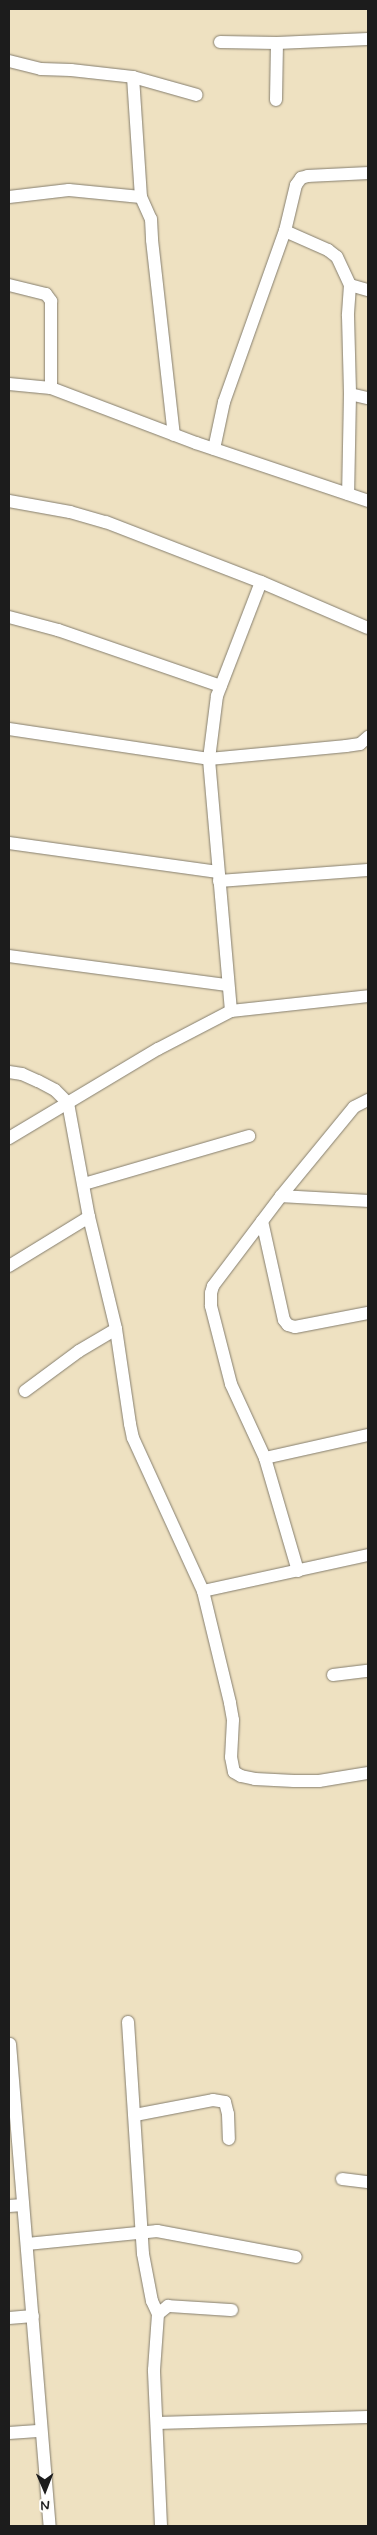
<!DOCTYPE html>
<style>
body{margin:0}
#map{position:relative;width:377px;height:2535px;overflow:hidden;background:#eee1c1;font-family:Mynerve,sans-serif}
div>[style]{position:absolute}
.roads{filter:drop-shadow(0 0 1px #857e6e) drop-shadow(0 0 1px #857e6e)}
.minor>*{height:12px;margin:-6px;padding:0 6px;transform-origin:6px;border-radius:6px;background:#fff}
span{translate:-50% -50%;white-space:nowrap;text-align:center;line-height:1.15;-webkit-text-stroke:4.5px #fdfcf7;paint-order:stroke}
.frame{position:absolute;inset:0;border:10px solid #1c1c1c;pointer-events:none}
.north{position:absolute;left:20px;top:2465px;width:50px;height:50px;-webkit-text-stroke:4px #fdfcf7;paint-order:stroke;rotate:179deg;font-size:14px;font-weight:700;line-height:20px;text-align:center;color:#1c1c1c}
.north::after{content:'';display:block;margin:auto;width:18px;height:22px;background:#1c1c1c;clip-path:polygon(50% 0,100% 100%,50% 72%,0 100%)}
</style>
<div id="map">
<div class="roads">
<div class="minor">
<i style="left:220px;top:42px;width:57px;rotate:1deg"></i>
<i style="left:277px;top:43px;width:91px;rotate:-2.5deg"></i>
<i style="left:9px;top:61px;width:33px;rotate:14deg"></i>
<i style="left:41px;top:69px;width:30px;rotate:2deg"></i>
<i style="left:71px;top:70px;width:62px;rotate:6.4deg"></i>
<i style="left:133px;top:77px;width:66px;rotate:15.7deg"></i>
<i style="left:133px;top:77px;width:120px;rotate:86.2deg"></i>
<i style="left:141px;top:197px;width:24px;rotate:66deg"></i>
<i style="left:151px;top:219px;width:21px;rotate:87deg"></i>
<i style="left:152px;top:240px;width:196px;rotate:83.6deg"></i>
<i style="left:276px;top:100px;width:57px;rotate:-89deg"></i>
<i style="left:9px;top:197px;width:60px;rotate:-6.7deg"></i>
<i style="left:69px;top:190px;width:72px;rotate:5.6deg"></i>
<i style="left:285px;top:231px;width:47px;rotate:23.8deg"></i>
<i style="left:328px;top:250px;width:11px;rotate:38deg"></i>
<i style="left:337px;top:257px;width:31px;rotate:65deg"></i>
<i style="left:350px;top:285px;width:31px;rotate:94deg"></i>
<i style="left:348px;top:316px;width:78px;rotate:88.5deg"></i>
<i style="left:350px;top:394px;width:100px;rotate:91.1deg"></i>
<i style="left:9px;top:285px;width:38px;rotate:14deg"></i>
<i style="left:46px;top:294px;width:9px;rotate:54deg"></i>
<i style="left:51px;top:301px;width:87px;rotate:90deg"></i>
<i style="left:350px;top:285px;width:19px;rotate:16deg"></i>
<i style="left:9px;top:384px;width:42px;rotate:5.4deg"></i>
<i style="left:51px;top:388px;width:155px;rotate:20.8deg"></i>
<i style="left:196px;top:443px;width:182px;rotate:18.6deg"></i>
<i style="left:350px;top:394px;width:18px;rotate:13deg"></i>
<i style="left:214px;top:449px;width:48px;rotate:-78deg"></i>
<i style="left:224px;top:402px;width:182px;rotate:-70.4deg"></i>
<i style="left:285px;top:231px;width:47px;rotate:-76.6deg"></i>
<i style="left:296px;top:185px;width:9px;rotate:-54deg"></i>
<i style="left:301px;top:178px;width:7px;rotate:-16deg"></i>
<i style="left:308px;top:176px;width:60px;rotate:-2.9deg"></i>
<i style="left:9px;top:501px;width:62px;rotate:10.2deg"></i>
<i style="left:70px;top:512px;width:37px;rotate:16deg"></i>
<i style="left:106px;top:522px;width:166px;rotate:21.2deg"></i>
<i style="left:261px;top:582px;width:116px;rotate:23.3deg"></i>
<i style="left:9px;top:617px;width:51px;rotate:14.9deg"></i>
<i style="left:58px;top:630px;width:172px;rotate:19deg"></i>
<i style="left:9px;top:729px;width:202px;rotate:8.5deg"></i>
<i style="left:209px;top:759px;width:138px;rotate:-5.4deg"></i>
<i style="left:346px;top:746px;width:14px;rotate:-8deg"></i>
<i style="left:360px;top:744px;width:11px;rotate:-41deg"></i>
<i style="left:9px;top:843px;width:211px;rotate:7.9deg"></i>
<i style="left:219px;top:881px;width:149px;rotate:-4.2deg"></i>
<i style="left:9px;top:956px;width:220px;rotate:7.6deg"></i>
<i style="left:231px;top:1011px;width:253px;rotate:-95deg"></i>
<i style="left:209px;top:759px;width:64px;rotate:-82.8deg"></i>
<i style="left:217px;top:696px;width:122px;rotate:-68.9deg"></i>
<i style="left:9px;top:1072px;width:13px;rotate:9deg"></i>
<i style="left:22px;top:1074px;width:17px;rotate:24deg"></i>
<i style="left:38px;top:1081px;width:19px;rotate:28deg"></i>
<i style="left:55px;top:1090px;width:18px;rotate:45deg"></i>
<i style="left:68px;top:1103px;width:116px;rotate:79.6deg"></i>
<i style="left:89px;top:1217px;width:115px;rotate:76.4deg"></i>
<i style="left:116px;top:1329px;width:96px;rotate:81.6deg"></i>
<i style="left:130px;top:1424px;width:14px;rotate:78deg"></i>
<i style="left:133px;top:1438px;width:168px;rotate:65.4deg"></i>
<i style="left:203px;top:1591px;width:115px;rotate:76.4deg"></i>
<i style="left:230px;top:1703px;width:17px;rotate:80deg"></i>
<i style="left:233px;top:1720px;width:37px;rotate:93deg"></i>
<i style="left:231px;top:1757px;width:15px;rotate:79deg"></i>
<i style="left:234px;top:1772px;width:8px;rotate:30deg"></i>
<i style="left:241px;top:1776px;width:14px;rotate:12deg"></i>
<i style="left:255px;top:1779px;width:39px;rotate:3deg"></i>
<i style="left:294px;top:1781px;width:25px"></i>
<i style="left:319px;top:1781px;width:50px;rotate:-9.3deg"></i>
<i style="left:9px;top:1138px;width:174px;rotate:-30.9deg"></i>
<i style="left:158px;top:1049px;width:82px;rotate:-27.5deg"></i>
<i style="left:231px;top:1011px;width:138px;rotate:-6.2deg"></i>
<i style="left:84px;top:1184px;width:172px;rotate:-16.2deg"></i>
<i style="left:281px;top:1196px;width:87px;rotate:3.3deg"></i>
<i style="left:262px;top:1221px;width:101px;rotate:77.5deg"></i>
<i style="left:284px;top:1320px;width:6px;rotate:51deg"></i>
<i style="left:288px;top:1325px;width:7px;rotate:16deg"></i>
<i style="left:295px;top:1327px;width:74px;rotate:-10.9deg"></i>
<i style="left:9px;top:1266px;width:94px;rotate:-31.5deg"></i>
<i style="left:25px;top:1391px;width:67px;rotate:-36.5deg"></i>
<i style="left:79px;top:1351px;width:43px;rotate:-30.7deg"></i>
<i style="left:265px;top:1458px;width:106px;rotate:-12.6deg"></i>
<i style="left:298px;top:1571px;width:118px;rotate:-106.3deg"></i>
<i style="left:265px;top:1458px;width:81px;rotate:-114.7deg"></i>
<i style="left:231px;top:1384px;width:81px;rotate:-104.4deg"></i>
<i style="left:211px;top:1306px;width:13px;rotate:-90deg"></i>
<i style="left:211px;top:1293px;width:7px;rotate:-74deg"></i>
<i style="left:213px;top:1286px;width:113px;rotate:-52.9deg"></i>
<i style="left:281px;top:1196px;width:115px;rotate:-50.6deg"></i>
<i style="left:354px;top:1107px;width:16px;rotate:-27deg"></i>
<i style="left:203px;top:1591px;width:169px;rotate:-12.3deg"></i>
<i style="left:333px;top:1675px;width:35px;rotate:-7deg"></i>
<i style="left:128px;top:2022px;width:232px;rotate:86.3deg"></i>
<i style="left:143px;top:2254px;width:48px;rotate:79.2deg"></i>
<i style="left:152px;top:2301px;width:14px;rotate:65deg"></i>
<i style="left:10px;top:2044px;width:484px;rotate:85.3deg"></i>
<i style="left:135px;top:2115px;width:79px;rotate:-10.9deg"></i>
<i style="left:213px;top:2100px;width:12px;rotate:9deg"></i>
<i style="left:225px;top:2102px;width:12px;rotate:76deg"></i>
<i style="left:228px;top:2114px;width:25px;rotate:88deg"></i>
<i style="left:342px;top:2179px;width:26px;rotate:7deg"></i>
<i style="left:9px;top:2206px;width:14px;rotate:-4deg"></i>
<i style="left:27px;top:2244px;width:131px;rotate:-5.7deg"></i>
<i style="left:157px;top:2231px;width:141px;rotate:10.6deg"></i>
<i style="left:9px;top:2318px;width:24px;rotate:-5deg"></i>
<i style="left:157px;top:2423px;width:211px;rotate:-1.6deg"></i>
<i style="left:9px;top:2433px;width:32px;rotate:-4deg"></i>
<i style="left:161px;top:2526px;width:156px;rotate:-92.6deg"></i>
<i style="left:154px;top:2370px;width:56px;rotate:-85.9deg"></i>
<i style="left:158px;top:2314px;width:13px;rotate:-39deg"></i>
<i style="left:168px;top:2306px;width:64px;rotate:3.6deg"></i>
</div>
</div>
<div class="frame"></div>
<div class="north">N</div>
</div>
